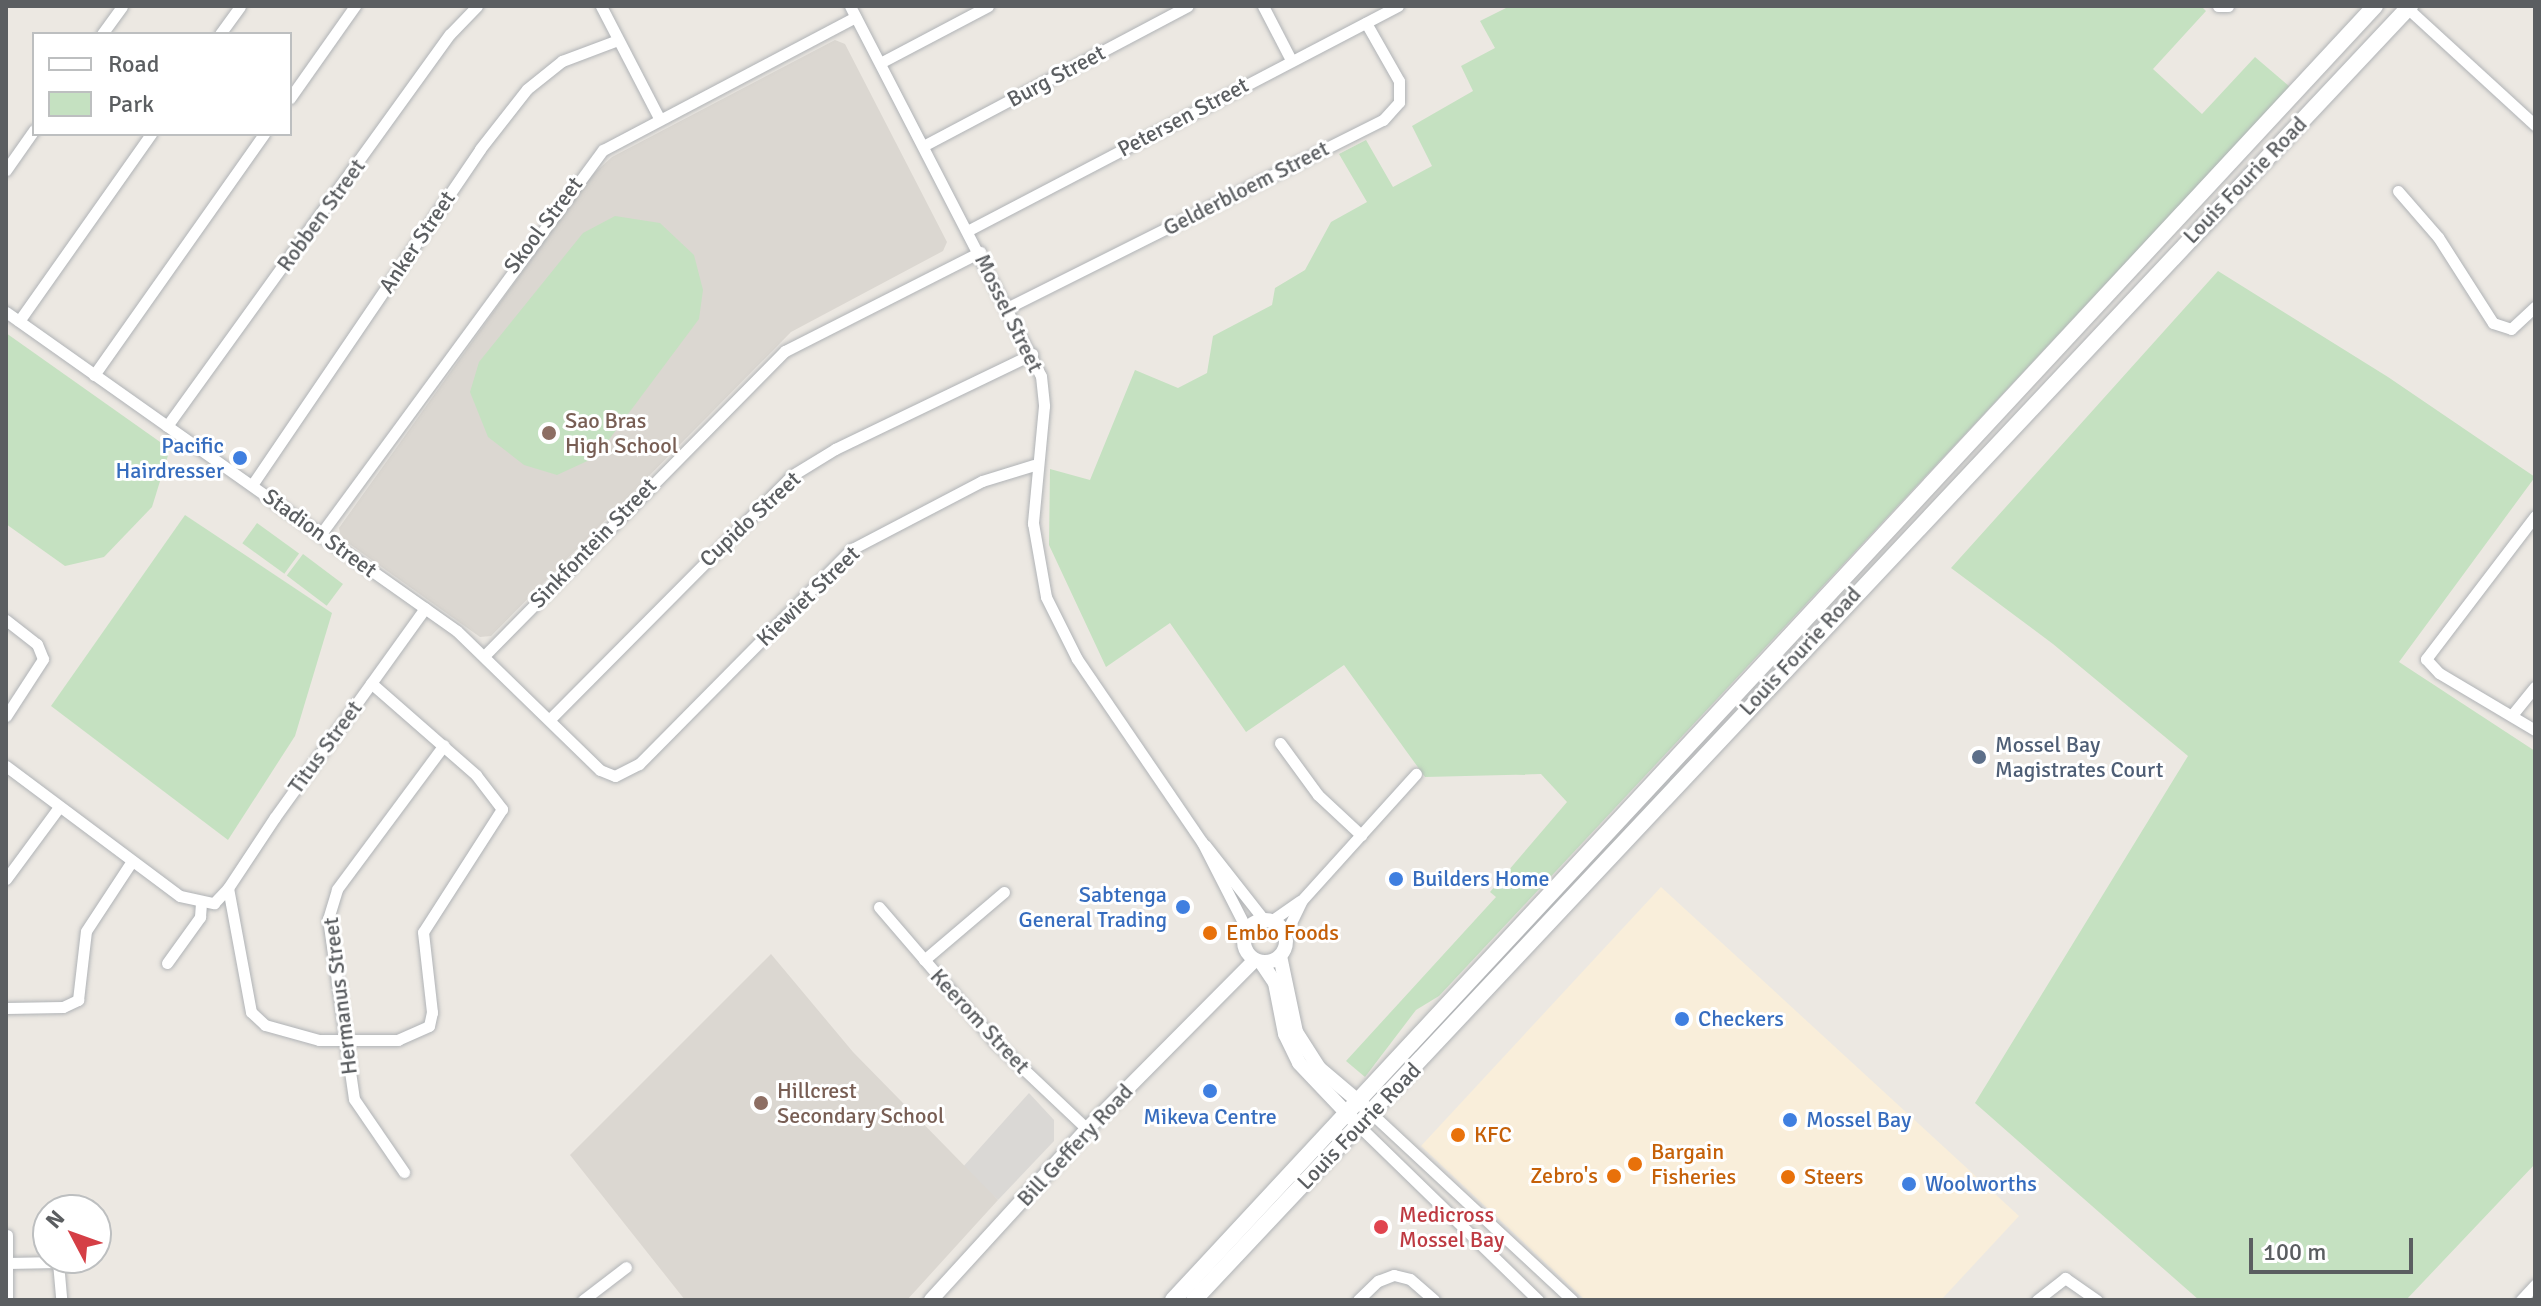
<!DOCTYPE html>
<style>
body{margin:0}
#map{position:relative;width:2541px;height:1306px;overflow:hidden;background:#ece8e2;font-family:Signika,sans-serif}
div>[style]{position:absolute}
.commercial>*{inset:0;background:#f9eeda}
.industrial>*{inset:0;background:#dad8d5}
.education>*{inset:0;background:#dbd7d1}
.green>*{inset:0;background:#c5e1c1;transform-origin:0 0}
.roads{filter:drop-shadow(0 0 2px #b0b3b6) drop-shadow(0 0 2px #b0b3b6)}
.minor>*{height:11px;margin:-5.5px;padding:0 5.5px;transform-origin:5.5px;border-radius:5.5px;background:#fff}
.tertiary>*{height:14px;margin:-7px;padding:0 7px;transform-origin:7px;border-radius:7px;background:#fff}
.tertiary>.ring{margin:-7px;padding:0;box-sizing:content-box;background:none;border:14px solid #fff;border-radius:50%}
.secondary>*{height:16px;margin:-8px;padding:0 8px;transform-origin:8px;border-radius:8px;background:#fff}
.dots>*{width:22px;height:22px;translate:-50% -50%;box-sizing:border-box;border:4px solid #fff;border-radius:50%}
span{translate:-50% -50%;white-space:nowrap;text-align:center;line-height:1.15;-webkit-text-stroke:6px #fff;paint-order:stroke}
.street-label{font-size:22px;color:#5b5e61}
.education-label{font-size:22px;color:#785e54}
.left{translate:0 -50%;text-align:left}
.shop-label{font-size:22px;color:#366cbe}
.right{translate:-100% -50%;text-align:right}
.service-label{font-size:22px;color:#4e5e75}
.food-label{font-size:22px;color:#c56008}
.health-label{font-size:22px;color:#be3a42}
.frame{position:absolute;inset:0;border:8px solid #5b5e61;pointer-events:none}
.legend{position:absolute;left:32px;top:32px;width:260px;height:104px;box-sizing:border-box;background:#fff;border:2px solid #bdbfc0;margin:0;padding:10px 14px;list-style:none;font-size:24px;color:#5b5e61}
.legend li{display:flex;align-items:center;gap:16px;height:40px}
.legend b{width:40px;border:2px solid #bdbfc0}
.north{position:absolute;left:32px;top:1194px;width:80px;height:80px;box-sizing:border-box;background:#fff;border:2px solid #bdbfc0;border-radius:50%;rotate:311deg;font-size:22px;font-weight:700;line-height:32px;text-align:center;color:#5b5e61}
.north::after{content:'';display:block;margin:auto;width:28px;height:36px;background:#d53f46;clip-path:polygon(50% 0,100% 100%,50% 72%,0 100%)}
.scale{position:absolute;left:2249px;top:1238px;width:164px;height:36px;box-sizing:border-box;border:4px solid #5b5e61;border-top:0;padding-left:10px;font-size:24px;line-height:28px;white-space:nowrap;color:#5b5e61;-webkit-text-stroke:6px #fff;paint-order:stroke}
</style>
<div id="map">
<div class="commercial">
<i style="clip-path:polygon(1661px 887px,2019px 1216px,1941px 1300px,1585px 1300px,1421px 1146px)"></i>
</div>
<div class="industrial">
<i style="clip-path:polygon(1029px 1093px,1054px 1120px,1054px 1141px,998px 1200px,962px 1168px)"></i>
</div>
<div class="education">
<i style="clip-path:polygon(835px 40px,845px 44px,947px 242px,943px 251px,791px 332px,491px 636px,480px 637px,341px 538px,339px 528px,590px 177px,612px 157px)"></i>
<i style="clip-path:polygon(771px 954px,853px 1052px,998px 1200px,907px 1300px,685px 1300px,570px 1155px)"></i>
</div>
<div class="green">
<i style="clip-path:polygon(1510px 6px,2201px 6px,2206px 11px,2153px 69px,2202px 114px,2255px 57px,2290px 87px,1439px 996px,1416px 1010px,1365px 1077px,1346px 1061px,1496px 897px,1490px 892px,1567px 802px,1541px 774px,1425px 777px,1344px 665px,1246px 732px,1170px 623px,1106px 667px,1049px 545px,1050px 469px,1090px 480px,1135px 370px,1178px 388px,1207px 373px,1213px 336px,1272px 305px,1275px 288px,1305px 270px,1331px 222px,1367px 202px,1339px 154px,1366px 140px,1393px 187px,1432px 166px,1412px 126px,1473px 91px,1461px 66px,1495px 48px,1480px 21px)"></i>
<i style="clip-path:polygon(615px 216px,660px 223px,694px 255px,703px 290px,699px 319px,596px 457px,557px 475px,524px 465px,488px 437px,470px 392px,479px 362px,583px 233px)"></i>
<i style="clip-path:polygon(2218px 271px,2388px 377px,2535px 477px,2399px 662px,2535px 751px,2535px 1164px,2406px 1300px,2199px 1300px,1975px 1103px,2188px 756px,2053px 644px,1951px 568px)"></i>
<i style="clip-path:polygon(6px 333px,170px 449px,152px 507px,104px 557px,65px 566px,6px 524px)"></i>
<i style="clip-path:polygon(185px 515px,332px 613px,295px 736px,228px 840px,51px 706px)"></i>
<i style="left:257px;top:523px;width:52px;height:25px;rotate:36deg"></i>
<i style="left:303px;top:554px;width:50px;height:27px;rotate:37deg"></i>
</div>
<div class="roads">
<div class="minor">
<i style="left:601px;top:6px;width:124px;rotate:62.6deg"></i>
<i style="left:850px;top:6px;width:416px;rotate:62.7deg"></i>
<i style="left:1041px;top:376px;width:30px;rotate:84deg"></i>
<i style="left:1044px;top:406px;width:118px;rotate:95.4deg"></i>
<i style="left:1033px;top:523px;width:75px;rotate:80deg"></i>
<i style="left:1046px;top:597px;width:69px;rotate:63.4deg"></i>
<i style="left:1077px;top:659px;width:222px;rotate:55.7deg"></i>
<i style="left:1202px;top:842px;width:99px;rotate:62.9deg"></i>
<i style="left:1263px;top:6px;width:61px;rotate:62.6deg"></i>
<i style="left:2218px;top:6px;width:10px"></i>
<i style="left:2405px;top:6px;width:176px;rotate:42.5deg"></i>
<i style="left:102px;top:34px;width:34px;rotate:-54deg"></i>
<i style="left:220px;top:34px;width:34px;rotate:-54deg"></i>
<i style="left:880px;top:63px;width:122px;rotate:-27.8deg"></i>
<i style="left:290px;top:98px;width:113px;rotate:-54.8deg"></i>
<i style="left:925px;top:145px;width:297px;rotate:-27.9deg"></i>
<i style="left:6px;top:170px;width:49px;rotate:-55deg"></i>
<i style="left:2398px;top:191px;width:61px;rotate:49deg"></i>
<i style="left:2438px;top:237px;width:102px;rotate:57.4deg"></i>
<i style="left:2493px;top:323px;width:19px;rotate:18deg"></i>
<i style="left:2511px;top:329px;width:33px;rotate:-43deg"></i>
<i style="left:969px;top:230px;width:484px;rotate:-27.6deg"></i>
<i style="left:1009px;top:307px;width:418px;rotate:-26.6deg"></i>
<i style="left:1383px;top:120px;width:24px;rotate:-48deg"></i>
<i style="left:1399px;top:102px;width:21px;rotate:-90deg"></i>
<i style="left:1399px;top:81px;width:67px;rotate:-119.6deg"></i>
<i style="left:6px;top:312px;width:552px;rotate:35.27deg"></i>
<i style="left:457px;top:631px;width:199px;rotate:44.2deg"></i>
<i style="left:600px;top:770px;width:16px;rotate:22deg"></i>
<i style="left:615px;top:776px;width:27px;rotate:-27deg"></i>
<i style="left:639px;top:764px;width:303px;rotate:-45.3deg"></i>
<i style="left:852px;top:549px;width:147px;rotate:-27.6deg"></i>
<i style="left:982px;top:481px;width:54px;rotate:-17.1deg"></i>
<i style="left:19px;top:321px;width:229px;rotate:-54.8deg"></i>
<i style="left:94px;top:375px;width:295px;rotate:-54.8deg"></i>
<i style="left:167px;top:426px;width:483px;rotate:-54.2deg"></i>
<i style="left:450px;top:34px;width:39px;rotate:-46deg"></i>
<i style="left:252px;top:485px;width:406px;rotate:-55.8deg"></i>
<i style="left:480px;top:149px;width:76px;rotate:-51.9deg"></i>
<i style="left:527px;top:89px;width:45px;rotate:-38.7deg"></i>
<i style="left:562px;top:61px;width:60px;rotate:-20.6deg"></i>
<i style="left:2535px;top:516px;width:180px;rotate:127.3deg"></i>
<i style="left:2426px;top:659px;width:19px;rotate:47deg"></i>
<i style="left:2439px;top:673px;width:112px;rotate:30.7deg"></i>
<i style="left:320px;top:535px;width:478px;rotate:-53.7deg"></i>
<i style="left:603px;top:150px;width:285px;rotate:-27.8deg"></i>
<i style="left:6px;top:620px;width:39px;rotate:38deg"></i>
<i style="left:37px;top:644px;width:16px;rotate:68deg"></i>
<i style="left:43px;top:659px;width:68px;rotate:123deg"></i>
<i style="left:486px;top:654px;width:426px;rotate:-45.4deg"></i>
<i style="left:785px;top:351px;width:219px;rotate:-26.9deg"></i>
<i style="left:371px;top:683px;width:140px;rotate:41.2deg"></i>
<i style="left:476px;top:775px;width:43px;rotate:52.6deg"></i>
<i style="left:502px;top:809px;width:146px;rotate:122.7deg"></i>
<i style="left:423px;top:932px;width:81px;rotate:83.6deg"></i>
<i style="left:432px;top:1012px;width:14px;rotate:102deg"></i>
<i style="left:429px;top:1026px;width:34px;rotate:156deg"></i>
<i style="left:398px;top:1040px;width:79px;rotate:180deg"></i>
<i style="left:319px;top:1040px;width:56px;rotate:-164.5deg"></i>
<i style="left:265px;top:1025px;width:19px;rotate:-137deg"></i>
<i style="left:251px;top:1012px;width:126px;rotate:-100.5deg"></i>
<i style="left:228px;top:888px;width:85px;rotate:-56.5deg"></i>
<i style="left:275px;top:817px;width:257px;rotate:-54.3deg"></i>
<i style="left:2512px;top:715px;width:36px;rotate:-51deg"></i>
<i style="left:551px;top:718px;width:341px;rotate:-45.2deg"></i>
<i style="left:791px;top:476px;width:52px;rotate:-31.5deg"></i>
<i style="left:835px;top:449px;width:219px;rotate:-25.7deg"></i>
<i style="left:1280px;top:743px;width:64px;rotate:53.8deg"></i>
<i style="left:1318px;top:795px;width:59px;rotate:42.9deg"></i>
<i style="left:6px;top:766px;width:217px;rotate:36.8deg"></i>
<i style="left:180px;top:896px;width:35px;rotate:12deg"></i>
<i style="left:214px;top:903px;width:21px;rotate:-47deg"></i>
<i style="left:1205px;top:845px;width:95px;rotate:51.8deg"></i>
<i style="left:6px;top:879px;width:89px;rotate:-53.6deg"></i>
<i style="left:879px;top:907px;width:178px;rotate:49.3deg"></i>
<i style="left:995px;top:1042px;width:127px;rotate:43.4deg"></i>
<i style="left:1271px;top:921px;width:35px;rotate:-35deg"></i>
<i style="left:1285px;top:935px;width:39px;rotate:-64deg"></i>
<i style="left:1302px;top:900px;width:170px;rotate:-47.9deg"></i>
<i style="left:924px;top:960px;width:105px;rotate:-40.4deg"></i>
<i style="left:167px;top:963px;width:57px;rotate:-54.3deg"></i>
<i style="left:200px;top:917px;width:14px;rotate:-86deg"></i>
<i style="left:6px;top:1008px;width:57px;rotate:-1deg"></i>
<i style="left:63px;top:1007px;width:17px;rotate:-25deg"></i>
<i style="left:78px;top:1000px;width:69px;rotate:-83.4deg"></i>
<i style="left:86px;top:931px;width:84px;rotate:-56.7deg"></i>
<i style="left:1371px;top:1113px;width:275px;rotate:42.9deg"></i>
<i style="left:1359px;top:1126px;width:250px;rotate:44.2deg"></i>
<i style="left:404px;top:1172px;width:88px;rotate:-124.4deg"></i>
<i style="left:354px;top:1099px;width:182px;rotate:-98.2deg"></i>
<i style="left:328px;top:919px;width:31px;rotate:-73deg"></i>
<i style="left:337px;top:889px;width:179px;rotate:-53.4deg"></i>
<i style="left:7px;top:1263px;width:51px;rotate:-1.1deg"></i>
<i style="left:58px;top:1262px;width:38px;rotate:85deg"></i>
<i style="left:7px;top:1300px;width:65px;rotate:-90deg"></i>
<i style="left:583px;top:1300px;width:54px;rotate:-37.5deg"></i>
<i style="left:1358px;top:1300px;width:28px;rotate:-44deg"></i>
<i style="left:1378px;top:1281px;width:17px;rotate:-21deg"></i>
<i style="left:1394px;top:1275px;width:16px;rotate:14deg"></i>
<i style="left:1410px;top:1279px;width:32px;rotate:41deg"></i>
<i style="left:2037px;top:1300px;width:36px;rotate:-38deg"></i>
<i style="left:2065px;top:1278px;width:39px;rotate:35deg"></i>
<i style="left:2521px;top:1300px;width:21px;rotate:-47deg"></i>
</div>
<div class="tertiary">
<i class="ring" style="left:1244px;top:920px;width:28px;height:28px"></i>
<i style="left:1280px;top:956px;width:78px;rotate:78.1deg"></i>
<i style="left:1296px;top:1032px;width:43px;rotate:57.4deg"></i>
<i style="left:1319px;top:1068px;width:60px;rotate:40.3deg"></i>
<i style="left:1261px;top:962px;width:25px;rotate:56deg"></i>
<i style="left:1275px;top:983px;width:52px;rotate:78.9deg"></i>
<i style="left:1285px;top:1034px;width:32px;rotate:64deg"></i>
<i style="left:1299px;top:1063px;width:79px;rotate:46.5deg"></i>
<i style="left:931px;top:1300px;width:231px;rotate:-47.6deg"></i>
<i style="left:1087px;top:1129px;width:238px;rotate:-45.2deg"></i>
</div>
<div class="secondary">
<i style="left:1173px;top:1300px;width:1766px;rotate:-47.11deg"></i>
<i style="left:1194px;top:1300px;width:1776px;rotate:-46.78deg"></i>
</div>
</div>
<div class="dots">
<i style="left:549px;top:433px;background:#8d6e63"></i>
<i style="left:240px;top:458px;background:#3f7fe0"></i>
<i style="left:1979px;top:757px;background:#5c6f8a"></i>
<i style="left:1396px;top:879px;background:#3f7fe0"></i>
<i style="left:1183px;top:907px;background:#3f7fe0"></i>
<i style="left:1210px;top:933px;background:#e8710a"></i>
<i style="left:1682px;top:1019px;background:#3f7fe0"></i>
<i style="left:1210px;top:1091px;background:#3f7fe0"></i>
<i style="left:761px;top:1103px;background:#8d6e63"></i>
<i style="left:1790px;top:1120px;background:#3f7fe0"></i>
<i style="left:1458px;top:1135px;background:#e8710a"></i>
<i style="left:1635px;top:1164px;background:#e8710a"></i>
<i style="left:1614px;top:1176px;background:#e8710a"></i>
<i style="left:1788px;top:1177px;background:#e8710a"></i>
<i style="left:1909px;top:1184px;background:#3f7fe0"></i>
<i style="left:1381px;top:1227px;background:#e0444e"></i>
</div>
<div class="street-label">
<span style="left:1056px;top:76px;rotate:-28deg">Burg Street</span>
<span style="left:1183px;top:117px;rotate:-28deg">Petersen Street</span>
<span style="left:2245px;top:180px;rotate:-46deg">Louis Fourie Road</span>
<span style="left:1246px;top:188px;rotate:-27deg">Gelderbloem Street</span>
<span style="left:321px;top:215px;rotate:-54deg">Robben Street</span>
<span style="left:543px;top:225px;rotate:-53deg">Skool Street</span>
<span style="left:417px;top:242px;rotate:-56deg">Anker Street</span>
<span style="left:1009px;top:313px;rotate:64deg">Mossel Street</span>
<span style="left:750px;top:519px;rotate:-43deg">Cupido Street</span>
<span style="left:320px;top:533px;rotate:36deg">Stadion Street</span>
<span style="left:593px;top:543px;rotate:-46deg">Sinkfontein Street</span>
<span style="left:808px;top:596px;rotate:-44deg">Kiewiet Street</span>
<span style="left:1800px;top:651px;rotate:-47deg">Louis Fourie Road</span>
<span style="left:325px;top:747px;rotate:-54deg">Titus Street</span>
<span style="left:340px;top:996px;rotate:-97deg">Hermanus Street</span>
<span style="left:980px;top:1021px;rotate:47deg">Keerom Street</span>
<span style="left:1359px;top:1126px;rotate:-46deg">Louis Fourie Road</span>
<span style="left:1075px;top:1145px;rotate:-47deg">Bill Geffery Road</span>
</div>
<div class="education-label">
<span class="left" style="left:565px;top:433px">Sao Bras<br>High School</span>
<span class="left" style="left:777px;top:1103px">Hillcrest<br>Secondary School</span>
</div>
<div class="shop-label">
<span class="right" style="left:224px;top:458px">Pacific<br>Hairdresser</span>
<span class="left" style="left:1412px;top:879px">Builders Home</span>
<span class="right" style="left:1167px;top:907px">Sabtenga<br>General Trading</span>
<span class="left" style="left:1698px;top:1019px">Checkers</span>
<span style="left:1210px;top:1117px">Mikeva Centre</span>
<span class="left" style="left:1806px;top:1120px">Mossel Bay</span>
<span class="left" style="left:1925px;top:1184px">Woolworths</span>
</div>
<div class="service-label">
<span class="left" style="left:1995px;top:757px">Mossel Bay<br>Magistrates Court</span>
</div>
<div class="food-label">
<span class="left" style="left:1226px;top:933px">Embo Foods</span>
<span class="left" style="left:1474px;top:1135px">KFC</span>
<span class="left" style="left:1651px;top:1164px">Bargain<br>Fisheries</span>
<span class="right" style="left:1598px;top:1176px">Zebro's</span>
<span class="left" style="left:1804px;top:1177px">Steers</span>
</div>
<div class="health-label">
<span class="left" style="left:1399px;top:1227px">Medicross<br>Mossel Bay</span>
</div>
<div class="frame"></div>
<ul class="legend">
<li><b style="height:10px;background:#fff"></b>Road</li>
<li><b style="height:22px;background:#c5e1c1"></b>Park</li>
</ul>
<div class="north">N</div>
<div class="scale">100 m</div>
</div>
